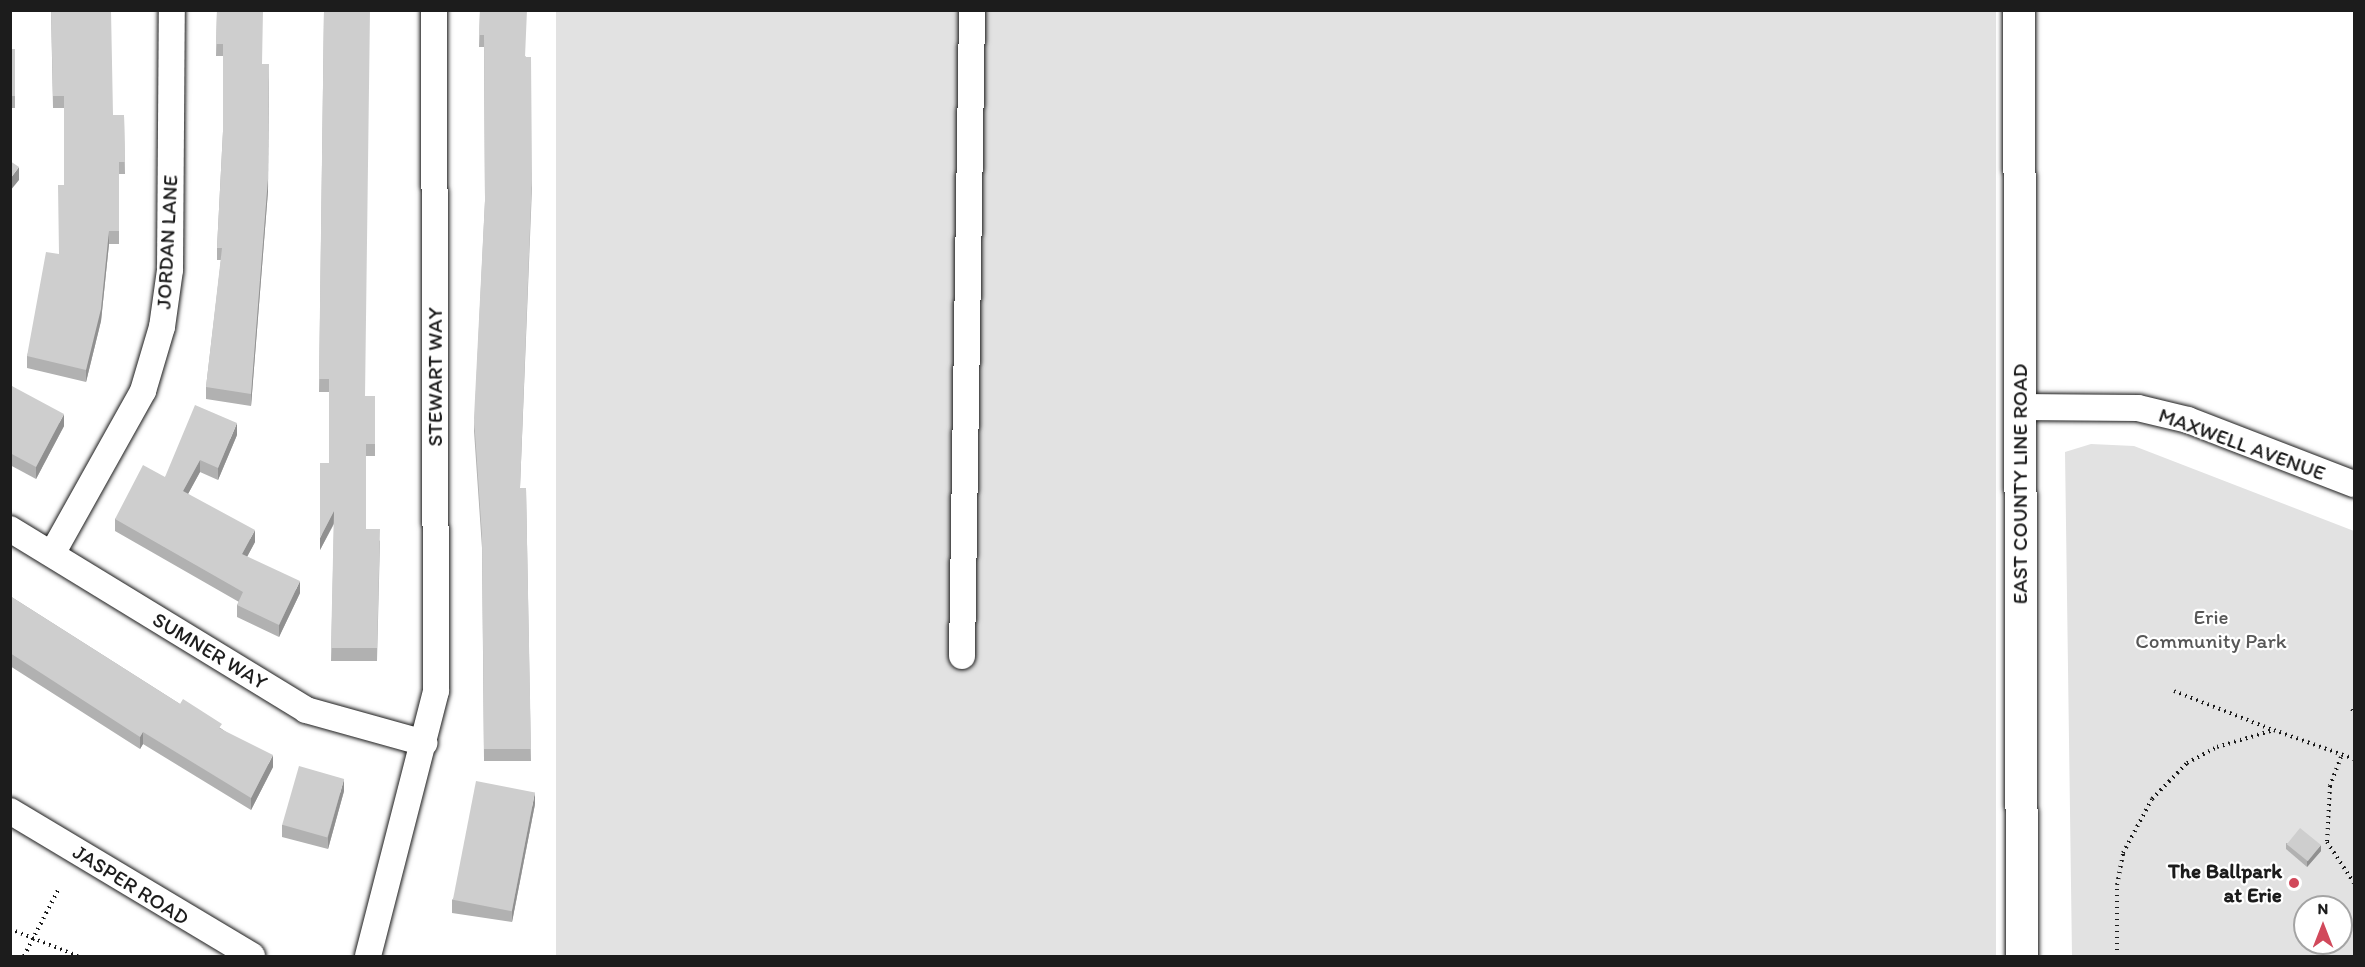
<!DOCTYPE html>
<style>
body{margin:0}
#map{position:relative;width:2365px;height:967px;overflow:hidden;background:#fff;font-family:Itim,sans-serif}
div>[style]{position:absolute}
.green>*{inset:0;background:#e2e2e2;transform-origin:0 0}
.path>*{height:4px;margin-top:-2px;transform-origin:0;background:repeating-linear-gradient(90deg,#1c1c1c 0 1.5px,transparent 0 6px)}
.roads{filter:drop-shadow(0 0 2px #1c1c1c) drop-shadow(0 0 2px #1c1c1c)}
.minor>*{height:26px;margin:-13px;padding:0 13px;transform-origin:13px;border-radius:13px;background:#fff}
.major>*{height:32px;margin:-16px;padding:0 16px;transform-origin:16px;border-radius:16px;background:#fff}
.wall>*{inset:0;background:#b1b1b1;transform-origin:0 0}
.shaded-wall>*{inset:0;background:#909090}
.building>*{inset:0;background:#cecece;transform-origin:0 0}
.dots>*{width:16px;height:16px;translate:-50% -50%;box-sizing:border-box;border:3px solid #fff;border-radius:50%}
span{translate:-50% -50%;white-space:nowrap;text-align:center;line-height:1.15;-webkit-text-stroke:4.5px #fff;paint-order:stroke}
.street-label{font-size:21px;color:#1c1c1c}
.park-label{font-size:21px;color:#575757}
.poi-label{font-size:21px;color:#1c1c1c;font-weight:700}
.right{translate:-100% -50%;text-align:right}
.frame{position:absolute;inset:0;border:12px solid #1c1c1c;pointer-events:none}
.north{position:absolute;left:2293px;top:895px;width:60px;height:60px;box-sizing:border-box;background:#fff;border:2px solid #a4a4a4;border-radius:50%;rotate:0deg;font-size:16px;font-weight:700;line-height:24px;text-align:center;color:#1c1c1c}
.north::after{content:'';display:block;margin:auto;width:21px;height:27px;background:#d1495b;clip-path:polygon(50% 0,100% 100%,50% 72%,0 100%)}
</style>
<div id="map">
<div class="green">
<i style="left:556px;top:11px;width:1440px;height:945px"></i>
<i style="clip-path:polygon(evenodd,2091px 444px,2134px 446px,2354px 531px,2354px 956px,2072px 956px,2065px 452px,2091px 444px,2305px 907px,2341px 907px,2341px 943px,2305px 943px,2305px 907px)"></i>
</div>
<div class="path">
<i style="left:2174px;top:691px;width:106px;rotate:21.5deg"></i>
<i style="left:2352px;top:709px;width:4px;rotate:56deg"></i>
<i style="left:2341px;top:757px;width:31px;rotate:111deg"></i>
<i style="left:2330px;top:786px;width:56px;rotate:93.1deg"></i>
<i style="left:2327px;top:842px;width:49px;rotate:56.6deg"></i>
<i style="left:10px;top:929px;width:73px;rotate:21.7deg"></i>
<i style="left:24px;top:956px;width:74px;rotate:-62.7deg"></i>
<i style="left:2117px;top:956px;width:71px;rotate:-90deg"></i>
<i style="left:2117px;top:885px;width:33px;rotate:-79deg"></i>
<i style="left:2123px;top:853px;width:61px;rotate:-61.8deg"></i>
<i style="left:2152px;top:799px;width:50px;rotate:-45.8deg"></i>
<i style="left:2187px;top:763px;width:34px;rotate:-28deg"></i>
<i style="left:2217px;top:747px;width:59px;rotate:-16.6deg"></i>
<i style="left:2274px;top:730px;width:85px;rotate:19.9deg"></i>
</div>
<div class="roads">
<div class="minor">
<i style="left:2020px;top:407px;width:118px;rotate:0.5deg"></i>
<i style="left:2138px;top:408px;width:51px;rotate:13.5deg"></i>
<i style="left:2188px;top:420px;width:178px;rotate:21.1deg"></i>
<i style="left:10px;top:529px;width:347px;rotate:31.4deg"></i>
<i style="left:306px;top:710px;width:123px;rotate:15.6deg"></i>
<i style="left:52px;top:554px;width:187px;rotate:-60.8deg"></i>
<i style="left:143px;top:391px;width:67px;rotate:-73.5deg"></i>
<i style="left:162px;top:327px;width:58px;rotate:-82deg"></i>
<i style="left:170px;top:270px;width:260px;rotate:-89.6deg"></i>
<i style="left:962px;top:656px;width:646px;rotate:-89.11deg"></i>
<i style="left:10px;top:811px;width:282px;rotate:30.9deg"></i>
<i style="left:368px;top:956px;width:274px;rotate:-75.6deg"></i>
<i style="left:436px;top:691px;width:681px;rotate:-90.17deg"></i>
</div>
<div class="major">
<i style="left:2019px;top:10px;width:946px;rotate:89.82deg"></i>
</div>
</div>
<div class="wall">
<i style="clip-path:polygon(51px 10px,113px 115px,124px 115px,125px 174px,119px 174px,119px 244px,109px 244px,101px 321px,86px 382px,27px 368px,27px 356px,59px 254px,64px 185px,64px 108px,53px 108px)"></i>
<i style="clip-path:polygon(217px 10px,262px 64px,268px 191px,251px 406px,206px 399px,206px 387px,221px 260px,217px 260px,217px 248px,223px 131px,223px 56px,216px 56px)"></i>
<i style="clip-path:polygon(324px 10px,365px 396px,375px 396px,375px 456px,366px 456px,366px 529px,380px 541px,377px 661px,331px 661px,334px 524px,320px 550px,329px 463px,329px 392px,319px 392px)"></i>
<i style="clip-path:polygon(480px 10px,526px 57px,532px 188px,520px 488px,526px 488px,531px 761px,484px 761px,482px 548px,474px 431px,485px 201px,484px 47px,479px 47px)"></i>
<i style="left:10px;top:49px;width:5px;height:59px"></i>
<i style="clip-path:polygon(10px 385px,64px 426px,36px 479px,10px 465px)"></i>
<i style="clip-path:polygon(237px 435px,218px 480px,200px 472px,188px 494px,255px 542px,247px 557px,300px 593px,279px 637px,237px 617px,237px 605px,239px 602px,115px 531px,115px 519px,165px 477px)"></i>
<i style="clip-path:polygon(10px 596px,180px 704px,222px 729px,273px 767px,251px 810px,143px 744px,140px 749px,10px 666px)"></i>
<i style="clip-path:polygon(344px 791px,328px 849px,282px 837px,282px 825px)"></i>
<i style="clip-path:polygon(535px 804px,512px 922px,452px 913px,452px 900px)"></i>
<i style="clip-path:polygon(2286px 843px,2321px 851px,2307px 867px,2286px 849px)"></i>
</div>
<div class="shaded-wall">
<i style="clip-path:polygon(269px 64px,268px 191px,251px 406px,251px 394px)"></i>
<i style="clip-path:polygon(19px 167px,19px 180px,10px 191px,10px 179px)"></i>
<i style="clip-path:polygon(109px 231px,109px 244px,101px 321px,86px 382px,86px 370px)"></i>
<i style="clip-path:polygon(64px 414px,64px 426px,36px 479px,36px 467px)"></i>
<i style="clip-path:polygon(237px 423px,237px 435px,218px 480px,218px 468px)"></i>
<i style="clip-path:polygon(200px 460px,200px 472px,183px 503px,183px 491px)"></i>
<i style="clip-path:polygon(334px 511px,334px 523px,320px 550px,320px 538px)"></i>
<i style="clip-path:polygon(255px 530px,255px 542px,242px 566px,242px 554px)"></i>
<i style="clip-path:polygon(300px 581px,300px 593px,279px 637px,279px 625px)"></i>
<i style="clip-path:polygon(143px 732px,143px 744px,140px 749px,140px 737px)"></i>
<i style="clip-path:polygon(273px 755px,273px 767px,251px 810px,251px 798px)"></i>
<i style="clip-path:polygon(344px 779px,344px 791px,328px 849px,328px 837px)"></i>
<i style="clip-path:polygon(535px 792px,535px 804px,512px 922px,512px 910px)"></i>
<i style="clip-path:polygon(2321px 845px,2321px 851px,2307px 867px,2307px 861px)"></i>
</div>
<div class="building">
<i style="clip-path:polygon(51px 10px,111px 10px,113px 115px,124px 115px,125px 162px,119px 162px,119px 231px,109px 231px,101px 309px,86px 370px,27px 356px,46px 252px,59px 254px,58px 185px,64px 185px,64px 96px,53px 96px)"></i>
<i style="clip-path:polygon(217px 10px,263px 10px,262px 64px,269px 64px,268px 179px,251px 394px,206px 387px,222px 248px,217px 248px,223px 131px,223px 44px,216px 44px)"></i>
<i style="clip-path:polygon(324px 10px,370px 10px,365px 396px,375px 396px,375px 444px,366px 444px,366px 529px,380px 529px,377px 648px,331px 648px,334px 511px,320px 538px,320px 463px,329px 463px,329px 379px,319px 379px)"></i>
<i style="clip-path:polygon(480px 10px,527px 10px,525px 57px,531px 57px,532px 176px,520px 488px,526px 488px,531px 749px,484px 749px,482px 536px,474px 418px,485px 200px,484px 35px,479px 35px)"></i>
<i style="left:10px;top:49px;width:5px;height:47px"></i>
<i style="clip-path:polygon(10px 161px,19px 167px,10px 179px)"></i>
<i style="clip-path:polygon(10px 385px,64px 414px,36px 467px,10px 453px)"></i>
<i style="clip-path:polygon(195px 405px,237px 423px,218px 468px,200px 460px,183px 491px,255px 530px,242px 554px,300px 581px,279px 625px,237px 605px,243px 592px,115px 519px,143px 465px,165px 477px)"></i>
<i style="clip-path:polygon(10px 596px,180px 704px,183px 699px,222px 724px,219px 728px,273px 755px,251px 798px,143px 732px,140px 737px,10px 653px)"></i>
<i style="left:299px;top:766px;width:47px;height:61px;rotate:16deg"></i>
<i style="left:476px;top:781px;width:60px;height:121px;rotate:11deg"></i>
<i style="left:2300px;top:828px;width:27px;height:21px;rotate:39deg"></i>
</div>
<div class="dots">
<i style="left:2294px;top:883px;background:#d1495b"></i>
</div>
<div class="street-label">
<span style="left:167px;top:242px;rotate:-87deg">JORDAN LANE</span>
<span style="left:435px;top:377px;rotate:-90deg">STEWART WAY</span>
<span style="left:2242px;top:444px;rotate:20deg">MAXWELL AVENUE</span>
<span style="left:2020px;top:484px;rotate:-90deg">EAST COUNTY LINE ROAD</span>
<span style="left:210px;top:651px;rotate:31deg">SUMNER WAY</span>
<span style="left:131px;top:885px;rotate:32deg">JASPER ROAD</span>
</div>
<div class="park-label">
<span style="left:2211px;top:629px">Erie<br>Community Park</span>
</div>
<div class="poi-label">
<span class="right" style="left:2282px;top:883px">The Ballpark<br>at Erie</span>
</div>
<div class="frame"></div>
<div class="north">N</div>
</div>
